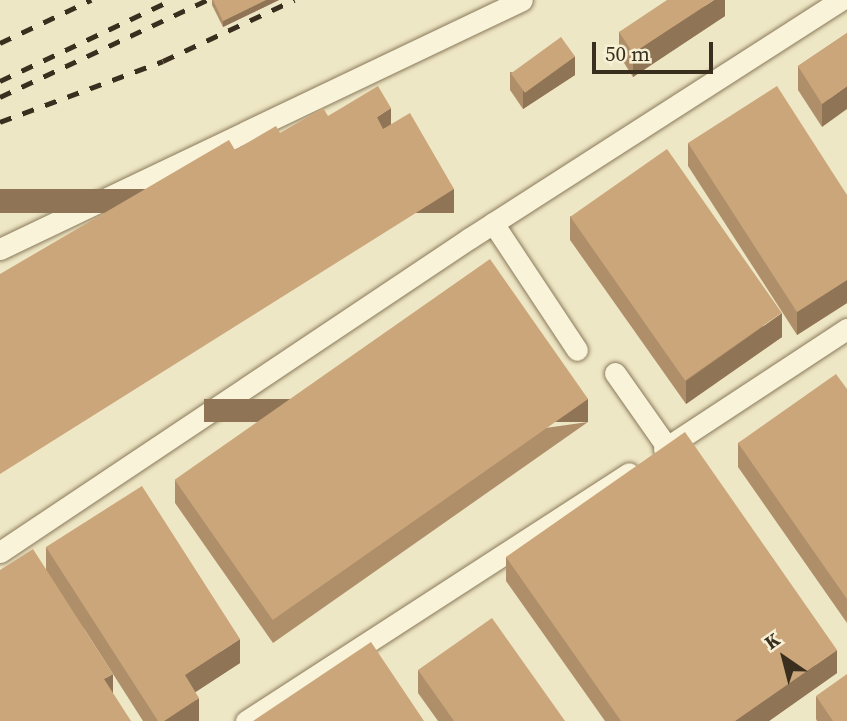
<!DOCTYPE html>
<style>
body{margin:0}
#map{position:relative;width:847px;height:721px;overflow:hidden;background:#eee7c5;font-family:"Source Serif 4",serif}
div>[style]{position:absolute}
.roads{filter:drop-shadow(0 0 2px #8a795b) drop-shadow(0 0 2px #8a795b)}
.minor>*{height:21px;margin:-10.5px;padding:0 10.5px;transform-origin:10.5px;border-radius:10.5px;background:#f9f3d9}
.rail>*{height:5px;margin-top:-2.5px;transform-origin:0;background:repeating-linear-gradient(90deg,#3a2f1f 0 12px,transparent 0 24px)}
.wall>*{inset:0;background:#af8f6a}
.shaded-wall>*{inset:0;background:#8f7456;transform-origin:0 0}
.building>*{inset:0;background:#cca67b;transform-origin:0 0}
span{translate:-50% -50%;white-space:nowrap;text-align:center;line-height:1.15;-webkit-text-stroke:5px #f6f0d5;paint-order:stroke}
.north{position:absolute;left:749px;top:623px;width:70px;height:70px;-webkit-text-stroke:5px #f6f0d5;paint-order:stroke;rotate:325deg;font-size:19px;font-weight:700;line-height:28px;text-align:center;color:#3a2f1f}
.north::after{content:'';display:block;margin:auto;width:24px;height:32px;background:#3a2f1f;clip-path:polygon(50% 0,100% 100%,50% 72%,0 100%)}
.scale{position:absolute;left:592px;top:42px;width:121px;height:32px;box-sizing:border-box;border:4px solid #3a2f1f;border-top:0;padding-left:9px;font-size:21px;line-height:24px;white-space:nowrap;color:#3a2f1f;-webkit-text-stroke:5px #f6f0d5;paint-order:stroke}
</style>
<div id="map">
<div class="roads">
<div class="minor">
<i style="left:493px;top:223px;width:152px;rotate:56.5deg"></i>
<i style="left:0;top:249px;width:578px;rotate:-25.5deg"></i>
<i style="left:615px;top:373px;width:90px;rotate:54.9deg"></i>
<i style="left:664px;top:449px;width:219px;rotate:-33.3deg"></i>
<i style="left:0;top:552px;width:565px;rotate:-33.75deg"></i>
<i style="left:470px;top:238px;width:441px;rotate:-32.7deg"></i>
<i style="left:246px;top:721px;width:456px;rotate:-32.9deg"></i>
</div>
</div>
<div class="rail">
<i style="left:0;top:43px;width:101px;rotate:-25.3deg"></i>
<i style="left:0;top:81px;width:189px;rotate:-25.3deg"></i>
<i style="left:0;top:97px;width:229px;rotate:-25.1deg"></i>
<i style="left:0;top:122px;width:174px;rotate:-20.5deg"></i>
<i style="left:163px;top:61px;width:145px;rotate:-25deg"></i>
</div>
<div class="wall">
<i style="clip-path:polygon(212px 0,279px 0,223px 27px,212px 5px)"></i>
<i style="clip-path:polygon(725px 0,725px 16px,633px 77px,619px 55px,619px 32px)"></i>
<i style="clip-path:polygon(847px 33px,822px 127px,798px 90px,798px 66px)"></i>
<i style="clip-path:polygon(510px 72px,575px 75px,523px 109px,510px 90px)"></i>
<i style="clip-path:polygon(688px 143px,847px 195px,847px 303px,797px 335px,688px 166px)"></i>
<i style="clip-path:polygon(570px 216px,782px 337px,686px 404px,570px 240px)"></i>
<i style="clip-path:polygon(847px 389px,847px 623px,738px 467px,738px 443px)"></i>
<i style="clip-path:polygon(588px 422px,273px 643px,175px 503px,175px 480px)"></i>
<i style="clip-path:polygon(46px 547px,240px 663px,195px 692px,199px 721px,143px 721px,83px 627px,113px 693px,0 721px,46px 570px)"></i>
<i style="clip-path:polygon(506px 557px,837px 673px,769px 721px,605px 721px,506px 581px)"></i>
<i style="clip-path:polygon(418px 670px,565px 721px,438px 721px,418px 693px)"></i>
<i style="clip-path:polygon(816px 696px,847px 721px,817px 721px,816px 719px)"></i>
</div>
<div class="shaded-wall">
<i style="clip-path:polygon(266px 0,279px 0,223px 27px,223px 21px)"></i>
<i style="clip-path:polygon(714px 0,725px 0,725px 16px,633px 77px,633px 53px)"></i>
<i style="clip-path:polygon(575px 56px,575px 75px,523px 109px,523px 91px)"></i>
<i style="clip-path:polygon(847px 86px,847px 109px,822px 127px,822px 104px)"></i>
<i style="clip-path:polygon(391px 108px,391px 132px,377px 140px,377px 117px)"></i>
<i style="left:454px;top:189px;width:24px;height:536px;rotate:90deg"></i>
<i style="clip-path:polygon(847px 280px,847px 303px,797px 335px,797px 312px)"></i>
<i style="clip-path:polygon(782px 313px,782px 337px,686px 404px,686px 381px)"></i>
<i style="left:588px;top:399px;width:23px;height:384px;rotate:90deg"></i>
<i style="clip-path:polygon(240px 639px,240px 663px,185px 699px,185px 675px)"></i>
<i style="clip-path:polygon(837px 650px,837px 673px,769px 721px,735px 721px)"></i>
<i style="clip-path:polygon(113px 674px,113px 698px,104px 679px)"></i>
<i style="clip-path:polygon(199px 698px,199px 721px,164px 721px)"></i>
</div>
<div class="building">
<i style="clip-path:polygon(213px 0,266px 0,223px 21px)"></i>
<i style="clip-path:polygon(667px 0,714px 0,633px 53px,619px 32px)"></i>
<i style="clip-path:polygon(847px 33px,847px 86px,822px 104px,798px 66px)"></i>
<i style="left:561px;top:37px;width:24px;height:62px;rotate:54deg"></i>
<i style="clip-path:polygon(378px 86px,391px 108px,377px 117px,383px 129px,410px 113px,454px 189px,0 474px,0 274px,229px 140px,235px 150px,276px 126px,280px 133px,323px 108px,328px 116px)"></i>
<i style="clip-path:polygon(777px 86px,847px 195px,847px 280px,797px 312px,688px 143px)"></i>
<i style="left:667px;top:149px;width:200px;height:118px;rotate:55deg"></i>
<i style="left:490px;top:259px;width:171px;height:385px;rotate:55deg"></i>
<i style="clip-path:polygon(836px 374px,847px 389px,847px 599px,738px 443px)"></i>
<i style="clip-path:polygon(685px 432px,837px 650px,735px 721px,621px 721px,506px 557px)"></i>
<i style="clip-path:polygon(142px 486px,240px 639px,185px 675px,199px 698px,164px 721px,158px 721px,46px 547px)"></i>
<i style="clip-path:polygon(33px 549px,113px 674px,104px 679px,131px 721px,0 721px,0 570px)"></i>
<i style="clip-path:polygon(492px 618px,565px 721px,454px 721px,418px 670px)"></i>
<i style="clip-path:polygon(371px 642px,424px 721px,253px 721px)"></i>
<i style="clip-path:polygon(847px 674px,847px 721px,833px 721px,816px 696px)"></i>
</div>
<div class="north">K</div>
<div class="scale">50 m</div>
</div>
